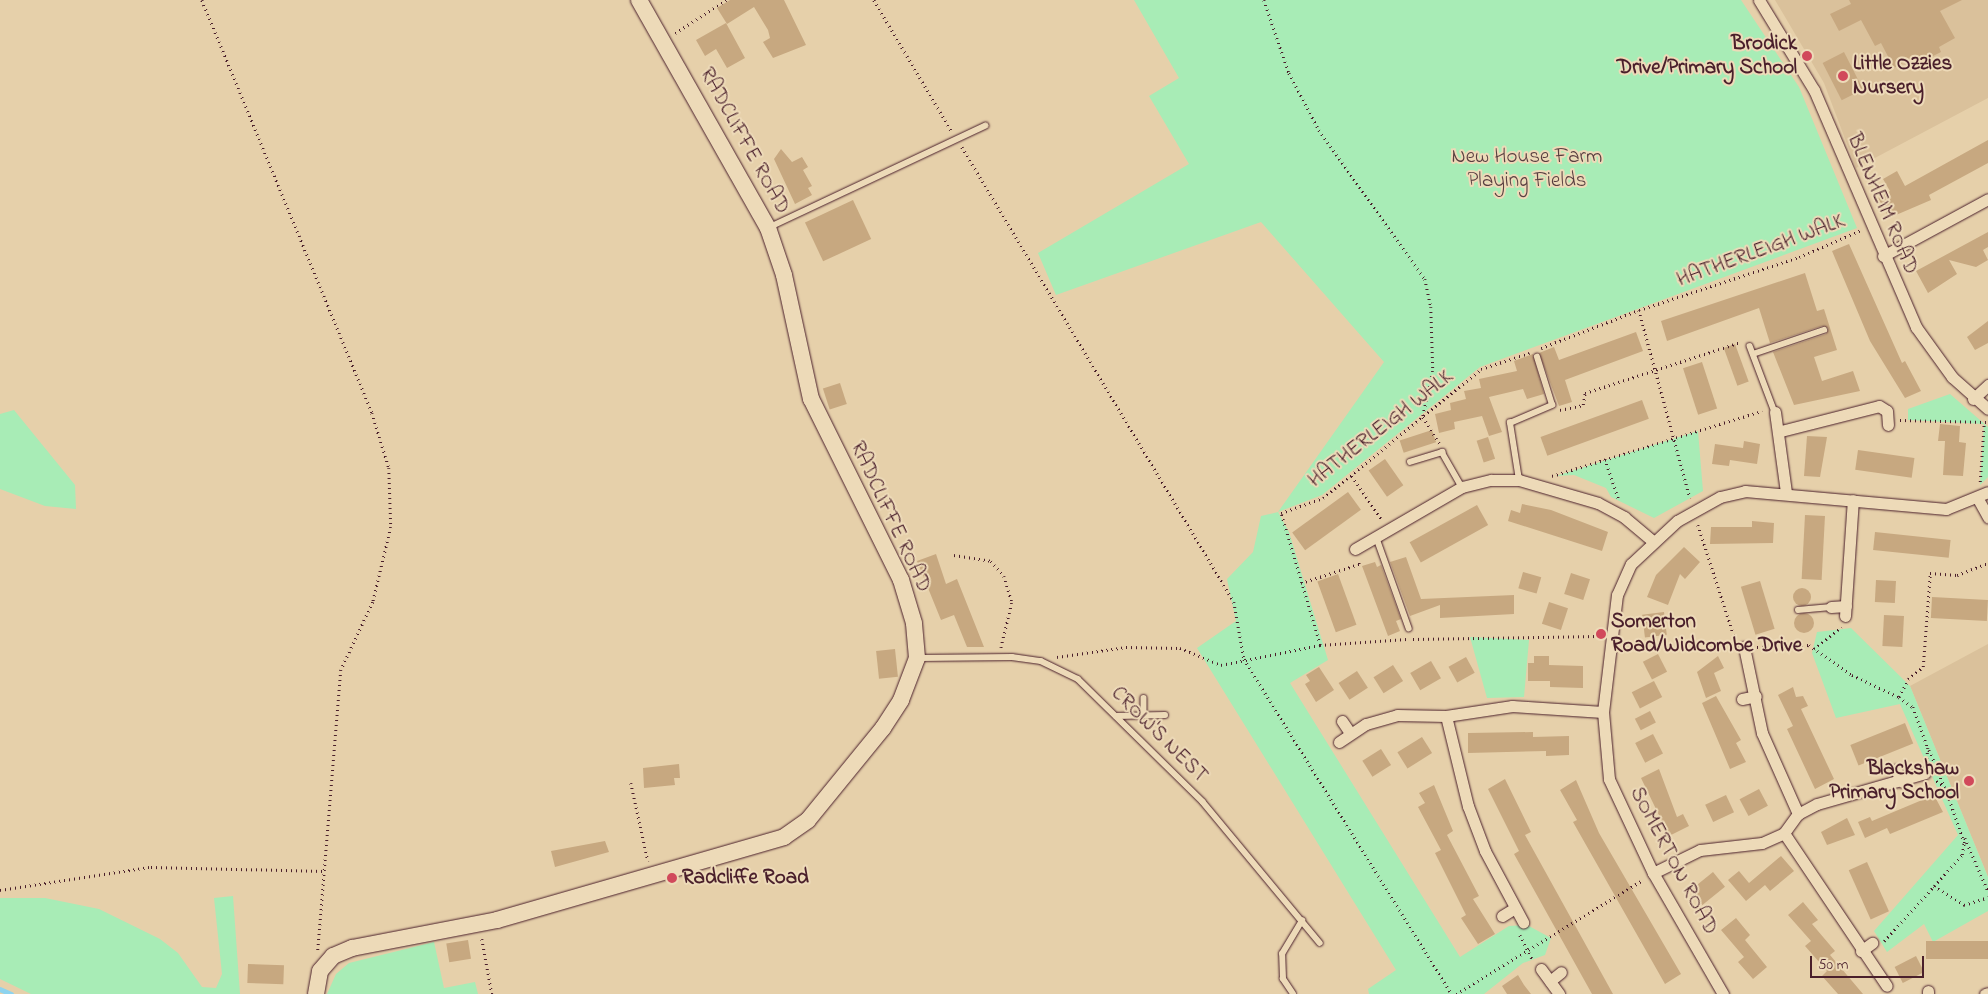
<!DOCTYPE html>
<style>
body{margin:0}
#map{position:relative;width:1988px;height:994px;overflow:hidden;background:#e6d0aa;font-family:"Indie Flower",sans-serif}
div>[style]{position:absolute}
.built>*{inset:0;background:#dac19b}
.green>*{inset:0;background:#a8ecb6}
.stream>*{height:4.5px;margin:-2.25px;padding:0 2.25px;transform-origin:2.25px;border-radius:2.25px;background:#8dd3ee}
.building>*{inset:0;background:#c7a880;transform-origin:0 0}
.round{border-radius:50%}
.path>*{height:2.5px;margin-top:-1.25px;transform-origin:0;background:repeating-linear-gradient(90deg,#4a1f2b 0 1px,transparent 0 5px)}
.roads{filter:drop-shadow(0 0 1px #4a1f2b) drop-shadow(0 0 1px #4a1f2b)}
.service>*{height:5.5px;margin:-2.75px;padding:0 2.75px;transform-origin:2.75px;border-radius:2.75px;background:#eddab8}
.minor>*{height:11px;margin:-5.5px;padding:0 5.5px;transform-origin:5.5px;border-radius:5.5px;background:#eddab8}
.secondary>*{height:16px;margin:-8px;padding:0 8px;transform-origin:8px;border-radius:8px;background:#eddab8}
.dots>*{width:14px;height:14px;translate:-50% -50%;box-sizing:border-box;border:2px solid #eddab8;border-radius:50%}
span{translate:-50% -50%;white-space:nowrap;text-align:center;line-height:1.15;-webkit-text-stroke:4px #eddab8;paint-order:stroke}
.poi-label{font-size:21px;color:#4a1f2b;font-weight:700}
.right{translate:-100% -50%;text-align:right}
.left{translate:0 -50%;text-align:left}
.street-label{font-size:21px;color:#4a1f2b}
.park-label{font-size:21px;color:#583e40}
.scale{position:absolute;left:1810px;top:956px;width:114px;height:22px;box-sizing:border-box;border:2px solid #4a1f2b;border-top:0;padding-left:6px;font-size:15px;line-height:18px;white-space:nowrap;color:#4a1f2b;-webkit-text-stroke:4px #eddab8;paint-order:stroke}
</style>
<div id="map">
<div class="built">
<i style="clip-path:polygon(1775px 0,1988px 0,1988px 98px,1856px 168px,1824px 83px)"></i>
<i style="clip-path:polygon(1988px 644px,1988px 877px,1910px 686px)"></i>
</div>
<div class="green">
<i style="clip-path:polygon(1134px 0,1741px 0,1799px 87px,1857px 228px,1480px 367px,1322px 495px,1278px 512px,1289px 532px,1328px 660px,1290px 683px,1460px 957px,1509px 926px,1527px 925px,1551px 938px,1545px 955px,1523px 963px,1484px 994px,1369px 994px,1368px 989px,1396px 970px,1197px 648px,1236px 621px,1227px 579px,1253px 552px,1261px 516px,1278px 512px,1384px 362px,1261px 222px,1056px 295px,1038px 253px,1189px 164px,1149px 96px,1179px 78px)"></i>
<i style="clip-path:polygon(1950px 394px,1988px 427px,1988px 477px,1980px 485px,1984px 424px,1908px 420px,1908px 409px)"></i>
<i style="clip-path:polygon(14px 410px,75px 485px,76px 509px,45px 506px,0 489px,0 414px)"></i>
<i style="clip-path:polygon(1698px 431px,1703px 491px,1654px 518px,1611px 497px,1606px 488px,1574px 475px,1556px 476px)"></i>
<i style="clip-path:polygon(1851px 628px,1910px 686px,1988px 877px,1988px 911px,1933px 942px,1924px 924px,1887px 952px,1874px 931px,1958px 835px,1900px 704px,1836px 718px,1812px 653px,1817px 632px)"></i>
<i style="clip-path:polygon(1470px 637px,1529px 640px,1524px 697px,1487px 698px)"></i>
<i style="clip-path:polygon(233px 896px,240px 994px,31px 994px,0 979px,0 898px,45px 898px,99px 909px,160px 939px,178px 953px,202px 987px,216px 988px,222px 974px,214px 898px)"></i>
<i style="clip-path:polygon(434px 942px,444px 988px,475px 982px,478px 994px,327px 994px,336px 974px,349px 963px)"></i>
</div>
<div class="stream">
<i style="left:0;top:989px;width:12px;rotate:24deg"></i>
</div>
<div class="building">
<i style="clip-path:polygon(730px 0,784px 0,806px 45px,773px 58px,763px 42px,770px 38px,768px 30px,754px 7px,727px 24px,717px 8px)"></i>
<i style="clip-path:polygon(1849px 0,1962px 0,1940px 11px,1955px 38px,1939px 47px,1941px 52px,1913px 66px,1910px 59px,1894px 68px,1881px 43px,1875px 46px,1861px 20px,1839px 31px,1830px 14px,1851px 4px)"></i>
<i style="clip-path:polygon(726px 23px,745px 58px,727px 68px,716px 49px,705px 56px,696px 40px)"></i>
<i style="left:1844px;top:52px;width:42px;height:24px;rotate:63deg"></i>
<i style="clip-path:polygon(1988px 140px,1988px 163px,1929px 195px,1931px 200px,1889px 218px,1878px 198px,1890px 191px,1883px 179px,1897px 171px,1905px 186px)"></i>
<i style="clip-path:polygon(781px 149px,792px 162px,802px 157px,808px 167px,803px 170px,812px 186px,808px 188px,812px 195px,795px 204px,774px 159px)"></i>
<i style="left:853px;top:200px;width:43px;height:53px;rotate:65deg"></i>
<i style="clip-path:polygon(1988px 232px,1988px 247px,1983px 250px,1988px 260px,1976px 267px,1949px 260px,1957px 274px,1928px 293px,1916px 271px)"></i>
<i style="clip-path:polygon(1849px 244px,1902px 363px,1905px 361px,1921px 391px,1905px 398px,1870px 341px,1832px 251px)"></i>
<i style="clip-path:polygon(1805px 273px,1817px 311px,1824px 309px,1837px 350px,1814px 357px,1822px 381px,1853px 371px,1860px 391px,1794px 405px,1773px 352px,1826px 334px,1828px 328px,1822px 326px,1770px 343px,1759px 308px,1667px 341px,1661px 321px)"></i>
<i style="clip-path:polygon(1988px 321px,1988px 343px,1975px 350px,1967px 337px)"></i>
<i style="clip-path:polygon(1636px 332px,1643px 351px,1565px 380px,1572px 402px,1559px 406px,1539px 353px,1554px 347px,1559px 360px)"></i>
<i style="left:1735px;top:344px;width:40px;height:12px;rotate:70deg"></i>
<i style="clip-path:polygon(1533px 354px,1544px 394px,1527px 399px,1523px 389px,1489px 397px,1502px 432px,1489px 436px,1482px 416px,1454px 422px,1455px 429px,1439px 433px,1435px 414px,1451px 410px,1450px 403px,1466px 399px,1464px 391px,1481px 388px,1479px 379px,1517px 371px,1514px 361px)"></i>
<i style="left:1702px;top:362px;width:49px;height:20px;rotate:72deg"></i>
<i style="left:840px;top:383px;width:22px;height:18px;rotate:72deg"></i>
<i style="left:1642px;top:400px;width:20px;height:108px;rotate:70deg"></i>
<i style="clip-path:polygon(1940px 424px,1960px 426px,1959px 442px,1966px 443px,1963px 476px,1943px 475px,1945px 441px,1938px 441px)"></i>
<i style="left:1432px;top:430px;width:13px;height:34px;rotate:72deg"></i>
<i style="clip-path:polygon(1807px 436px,1827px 437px,1820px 477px,1804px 476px)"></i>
<i style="left:1488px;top:437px;width:23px;height:12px;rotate:72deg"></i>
<i style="clip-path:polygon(1744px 441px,1760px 444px,1757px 464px,1730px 460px,1729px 466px,1712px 464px,1715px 444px,1743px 448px)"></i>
<i style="left:1858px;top:450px;width:57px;height:20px;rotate:8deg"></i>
<i style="left:1385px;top:459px;width:32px;height:20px;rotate:55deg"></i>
<i style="left:1348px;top:492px;width:22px;height:69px;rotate:54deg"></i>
<i style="clip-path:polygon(1522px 504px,1551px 510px,1608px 532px,1602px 551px,1508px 521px,1511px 510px,1520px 513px)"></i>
<i style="left:1477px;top:505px;width:23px;height:77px;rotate:61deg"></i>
<i style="left:1805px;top:515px;width:20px;height:64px;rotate:3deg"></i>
<i style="clip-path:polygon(1752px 521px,1774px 523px,1773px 543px,1710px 544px,1711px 527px,1752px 527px)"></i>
<i style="left:1875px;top:532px;width:76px;height:18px;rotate:6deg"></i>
<i style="clip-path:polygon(1684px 547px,1700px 562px,1685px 579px,1680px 574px,1668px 605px,1647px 597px,1656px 575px)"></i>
<i style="clip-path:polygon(936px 554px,946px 584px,957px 579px,984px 647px,967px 647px,954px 615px,941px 620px,917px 561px)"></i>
<i style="clip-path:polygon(1406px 557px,1421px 599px,1514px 595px,1514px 614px,1440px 618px,1440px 605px,1410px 616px,1390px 562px)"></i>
<i style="clip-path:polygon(1375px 562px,1377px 567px,1381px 565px,1401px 619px,1396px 621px,1400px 631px,1388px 636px,1362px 566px)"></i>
<i style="left:1523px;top:572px;width:19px;height:17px;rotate:16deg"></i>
<i style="left:1571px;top:573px;width:20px;height:22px;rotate:18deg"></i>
<i style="left:1338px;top:574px;width:54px;height:22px;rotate:70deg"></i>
<i style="left:1876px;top:580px;width:20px;height:22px;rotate:3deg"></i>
<i style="left:1760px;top:581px;width:50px;height:20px;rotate:73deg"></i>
<i class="round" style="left:1793px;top:588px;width:18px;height:18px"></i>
<i style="left:1932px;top:597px;width:56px;height:21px;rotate:3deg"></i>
<i style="left:1549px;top:602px;width:20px;height:23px;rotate:18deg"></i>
<i style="left:1664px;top:612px;width:23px;height:22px;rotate:83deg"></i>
<i class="round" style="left:1794px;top:613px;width:20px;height:20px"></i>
<i style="left:1884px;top:615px;width:20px;height:31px;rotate:3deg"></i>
<i style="left:895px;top:649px;width:28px;height:19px;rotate:84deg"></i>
<i style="left:1658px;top:654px;width:20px;height:17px;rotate:63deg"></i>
<i style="clip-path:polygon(1534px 656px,1549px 656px,1549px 665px,1583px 666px,1583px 688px,1550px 687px,1550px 681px,1528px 681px,1528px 663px,1534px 663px)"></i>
<i style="clip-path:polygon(1718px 656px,1724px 668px,1714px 673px,1721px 691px,1706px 698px,1697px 672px)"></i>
<i style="left:1466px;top:657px;width:18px;height:20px;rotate:61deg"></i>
<i style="left:1431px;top:661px;width:20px;height:24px;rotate:60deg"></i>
<i style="left:1393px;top:665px;width:19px;height:23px;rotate:58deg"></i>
<i style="clip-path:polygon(1319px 667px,1334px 690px,1316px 702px,1305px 684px,1310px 681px,1306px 675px)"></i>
<i style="left:1357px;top:671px;width:20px;height:22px;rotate:57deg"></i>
<i style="left:1654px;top:681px;width:18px;height:25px;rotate:63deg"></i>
<i style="clip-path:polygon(1793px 687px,1796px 697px,1803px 696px,1808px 706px,1801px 709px,1834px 779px,1815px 789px,1787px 729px,1793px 726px,1778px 695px)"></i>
<i style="clip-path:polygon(1716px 696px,1741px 740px,1736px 743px,1746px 762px,1730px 769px,1702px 703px)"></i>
<i style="left:1650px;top:711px;width:13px;height:17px;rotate:63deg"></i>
<i style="left:1905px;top:723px;width:22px;height:59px;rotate:68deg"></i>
<i style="clip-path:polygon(1533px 732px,1533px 737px,1569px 736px,1569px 755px,1546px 756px,1546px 751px,1468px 753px,1468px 733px)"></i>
<i style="left:1653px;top:734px;width:22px;height:20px;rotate:63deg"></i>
<i style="left:1422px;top:737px;width:19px;height:29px;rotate:58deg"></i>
<i style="left:1381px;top:749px;width:19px;height:22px;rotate:58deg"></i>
<i style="clip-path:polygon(679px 764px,680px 778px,674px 778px,675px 785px,644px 788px,643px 768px)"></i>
<i style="clip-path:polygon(1659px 769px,1677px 817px,1683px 814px,1689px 826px,1669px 836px,1641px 778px)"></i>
<i style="clip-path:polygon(1505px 779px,1531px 832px,1525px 835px,1613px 994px,1592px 994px,1514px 854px,1519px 851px,1488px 789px)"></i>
<i style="clip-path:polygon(1576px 780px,1599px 833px,1681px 974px,1665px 984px,1573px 822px,1577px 820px,1560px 790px)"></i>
<i style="clip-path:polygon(1434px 785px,1453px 831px,1447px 835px,1479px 896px,1473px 899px,1495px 934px,1478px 944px,1461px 918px,1466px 915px,1435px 853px,1441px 850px,1418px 807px,1425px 803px,1419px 793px)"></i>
<i style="left:1759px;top:789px;width:19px;height:22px;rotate:62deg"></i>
<i style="left:1726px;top:795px;width:19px;height:23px;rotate:65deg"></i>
<i style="clip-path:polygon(1934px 795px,1943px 812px,1890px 834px,1887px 828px,1865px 838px,1858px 822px,1870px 817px,1872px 821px)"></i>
<i style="clip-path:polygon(1847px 818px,1855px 835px,1827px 845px,1821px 832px)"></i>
<i style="clip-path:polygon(605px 841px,609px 852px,555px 867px,551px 851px)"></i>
<i style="clip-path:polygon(1781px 856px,1794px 871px,1770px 891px,1765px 885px,1746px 901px,1728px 880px,1739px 871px,1749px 883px)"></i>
<i style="left:1867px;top:862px;width:54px;height:20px;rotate:66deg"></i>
<i style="left:1713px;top:872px;width:19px;height:29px;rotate:51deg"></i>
<i style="clip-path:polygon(1803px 902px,1818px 920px,1812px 924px,1835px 951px,1830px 955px,1863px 994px,1838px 994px,1822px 976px,1827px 971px,1805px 946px,1811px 941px,1788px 915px)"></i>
<i style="clip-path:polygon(1736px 918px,1750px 935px,1745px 940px,1767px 967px,1753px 979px,1738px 962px,1744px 957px,1721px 930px)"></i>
<i style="left:468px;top:940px;width:19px;height:22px;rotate:81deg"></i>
<i style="left:1988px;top:941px;width:18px;height:62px;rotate:90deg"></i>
<i style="left:1916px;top:956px;width:18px;height:24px;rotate:63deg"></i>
<i style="left:248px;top:964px;width:36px;height:19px;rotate:2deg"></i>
<i style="clip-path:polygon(1518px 975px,1524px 985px,1531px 994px,1507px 994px,1502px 986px)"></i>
</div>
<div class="path">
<i style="left:202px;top:0;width:447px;rotate:67.6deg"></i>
<i style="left:372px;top:413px;width:58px;rotate:72.8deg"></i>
<i style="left:389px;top:468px;width:59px;rotate:88.1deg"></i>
<i style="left:391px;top:527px;width:77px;rotate:103.5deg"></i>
<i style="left:373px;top:602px;width:75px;rotate:115.2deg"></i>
<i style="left:341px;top:670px;width:281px;rotate:94.7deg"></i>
<i style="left:874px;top:0;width:153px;rotate:59.4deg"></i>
<i style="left:1264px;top:0;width:77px;rotate:71.1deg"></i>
<i style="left:1289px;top:73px;width:64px;rotate:62.2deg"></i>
<i style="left:1319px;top:130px;width:183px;rotate:54.6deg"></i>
<i style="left:1425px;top:279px;width:29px;rotate:78deg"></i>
<i style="left:1431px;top:307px;width:64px;rotate:88.2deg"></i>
<i style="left:1433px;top:371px;width:46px;rotate:102.5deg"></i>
<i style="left:675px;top:33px;width:61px;rotate:-32.9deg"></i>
<i style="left:962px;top:147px;width:530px;rotate:59.13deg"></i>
<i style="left:1234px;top:602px;width:58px;rotate:80deg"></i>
<i style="left:1244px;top:659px;width:394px;rotate:58.2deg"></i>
<i style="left:1639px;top:310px;width:195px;rotate:74.8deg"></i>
<i style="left:1541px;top:348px;width:105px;rotate:-21.2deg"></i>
<i style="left:1639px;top:310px;width:169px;rotate:-18.3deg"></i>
<i style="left:1799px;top:257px;width:68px;rotate:-23.5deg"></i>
<i style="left:1560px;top:410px;width:24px;rotate:-12deg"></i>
<i style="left:1583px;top:405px;width:12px;rotate:-81deg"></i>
<i style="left:1585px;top:393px;width:164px;rotate:-18.1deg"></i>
<i style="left:1423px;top:417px;width:31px;rotate:58deg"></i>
<i style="left:1900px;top:420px;width:86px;rotate:1.3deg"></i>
<i style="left:1605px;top:459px;width:43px;rotate:71.1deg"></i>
<i style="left:1352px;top:476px;width:53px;rotate:55.7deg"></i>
<i style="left:1552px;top:476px;width:220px;rotate:-17.2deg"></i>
<i style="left:1980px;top:482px;width:58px;rotate:-86.1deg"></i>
<i style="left:1698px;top:525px;width:120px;rotate:72deg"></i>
<i style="left:954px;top:555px;width:37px;rotate:9deg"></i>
<i style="left:991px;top:561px;width:20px;rotate:49deg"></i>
<i style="left:1004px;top:576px;width:28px;rotate:73deg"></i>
<i style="left:1012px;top:603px;width:46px;rotate:103.7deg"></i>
<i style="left:1301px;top:583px;width:61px;rotate:-18.1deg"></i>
<i style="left:1359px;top:564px;width:4px;rotate:-104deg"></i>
<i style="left:1413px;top:639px;width:186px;rotate:-0.9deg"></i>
<i style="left:1320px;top:645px;width:138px;rotate:-106.5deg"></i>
<i style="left:1281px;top:513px;width:45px;rotate:-19.7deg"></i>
<i style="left:1323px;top:498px;width:204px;rotate:-39.2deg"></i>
<i style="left:1481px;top:369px;width:51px;rotate:-18.4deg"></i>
<i style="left:1757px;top:647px;width:52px;rotate:-2.2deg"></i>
<i style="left:1809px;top:645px;width:52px;rotate:34.9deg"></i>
<i style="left:1852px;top:675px;width:52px;rotate:25.1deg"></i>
<i style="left:1899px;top:697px;width:17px;rotate:36deg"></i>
<i style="left:1913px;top:707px;width:44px;rotate:69.9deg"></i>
<i style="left:1928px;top:748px;width:12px;rotate:95deg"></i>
<i style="left:1814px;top:649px;width:35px;rotate:-39deg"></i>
<i style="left:1057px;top:657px;width:70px;rotate:-8.2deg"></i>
<i style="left:1126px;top:647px;width:54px;rotate:1.1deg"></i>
<i style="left:1180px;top:648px;width:44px;rotate:22.5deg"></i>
<i style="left:1221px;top:665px;width:101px;rotate:-11.4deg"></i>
<i style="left:1320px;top:645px;width:87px;rotate:-3.9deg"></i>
<i style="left:1899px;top:697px;width:20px;rotate:-63deg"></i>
<i style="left:1908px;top:679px;width:19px;rotate:-39deg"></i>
<i style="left:1923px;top:667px;width:94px;rotate:-85.7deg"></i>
<i style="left:1930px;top:573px;width:27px;rotate:4deg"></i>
<i style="left:1957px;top:575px;width:33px;rotate:-21deg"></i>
<i style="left:1929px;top:750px;width:14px;rotate:65deg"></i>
<i style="left:1939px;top:773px;width:14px;rotate:69deg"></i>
<i style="left:631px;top:783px;width:80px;rotate:77.7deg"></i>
<i style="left:1965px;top:838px;width:58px;rotate:66.5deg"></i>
<i style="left:1934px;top:886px;width:42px;rotate:-47.9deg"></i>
<i style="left:1962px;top:855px;width:12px;rotate:-81deg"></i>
<i style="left:1964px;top:843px;width:58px;rotate:-109.1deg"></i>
<i style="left:1945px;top:788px;width:14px;rotate:-144deg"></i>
<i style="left:0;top:890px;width:153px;rotate:-8.7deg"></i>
<i style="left:151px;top:867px;width:173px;rotate:1.3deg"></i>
<i style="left:1520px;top:935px;width:27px;rotate:63deg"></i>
<i style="left:482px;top:939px;width:56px;rotate:79.7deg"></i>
<i style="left:1884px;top:941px;width:74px;rotate:-47.7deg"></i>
<i style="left:1934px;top:886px;width:36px;rotate:32deg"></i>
<i style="left:1964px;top:905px;width:25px;rotate:-18deg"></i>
<i style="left:1456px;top:994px;width:219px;rotate:-31.4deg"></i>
</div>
<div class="roads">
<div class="service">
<i style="left:770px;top:227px;width:238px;rotate:-25.2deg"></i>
<i style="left:1750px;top:346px;width:71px;rotate:69.3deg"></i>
<i style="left:1753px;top:354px;width:75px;rotate:-18.7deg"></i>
<i style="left:1410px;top:462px;width:34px;rotate:-17deg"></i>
<i style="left:1442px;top:452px;width:40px;rotate:60.3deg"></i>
<i style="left:1519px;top:480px;width:58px;rotate:-99deg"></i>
<i style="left:1510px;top:423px;width:46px;rotate:-23.2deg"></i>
<i style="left:1552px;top:405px;width:50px;rotate:-107.4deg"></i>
<i style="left:1376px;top:536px;width:98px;rotate:70.3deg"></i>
<i style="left:1798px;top:610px;width:33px;rotate:-5deg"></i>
<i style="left:920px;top:658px;width:92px;rotate:-0.6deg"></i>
<i style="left:1012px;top:657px;width:29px;rotate:8deg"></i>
<i style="left:1041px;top:661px;width:41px;rotate:25.9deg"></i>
<i style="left:1078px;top:679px;width:175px;rotate:44.5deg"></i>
<i style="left:1203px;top:802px;width:183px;rotate:50.3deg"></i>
<i style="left:1144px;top:698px;width:17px;rotate:90deg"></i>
<i style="left:1116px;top:716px;width:49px;rotate:-1.2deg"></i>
<i style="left:1293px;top:994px;width:18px;rotate:-124deg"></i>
<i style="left:1283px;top:979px;width:25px;rotate:-92deg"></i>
<i style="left:1282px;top:954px;width:39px;rotate:-59deg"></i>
</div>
<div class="minor">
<i style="left:1759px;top:0;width:105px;rotate:58.6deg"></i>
<i style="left:1814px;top:90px;width:258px;rotate:66.7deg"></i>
<i style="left:1916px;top:327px;width:62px;rotate:54.2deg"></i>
<i style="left:1952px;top:377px;width:48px;rotate:41.6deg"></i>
<i style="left:1883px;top:256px;width:119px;rotate:-28.5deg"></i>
<i style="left:1973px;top:399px;width:21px;rotate:-43deg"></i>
<i style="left:1775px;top:412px;width:81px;rotate:82.2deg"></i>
<i style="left:1781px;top:431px;width:101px;rotate:-14.3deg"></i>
<i style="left:1879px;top:406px;width:9px;rotate:32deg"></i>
<i style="left:1887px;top:411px;width:14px;rotate:86deg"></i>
<i style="left:1978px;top:499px;width:21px;rotate:61deg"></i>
<i style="left:1355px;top:549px;width:124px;rotate:-30.1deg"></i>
<i style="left:1462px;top:487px;width:30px;rotate:-14deg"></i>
<i style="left:1491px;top:480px;width:28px"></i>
<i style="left:1519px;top:480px;width:82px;rotate:16.2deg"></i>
<i style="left:1598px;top:503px;width:30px;rotate:28deg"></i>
<i style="left:1624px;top:517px;width:35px;rotate:40deg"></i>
<i style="left:1831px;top:607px;width:15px;rotate:-4deg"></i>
<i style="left:1845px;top:616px;width:116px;rotate:-86.1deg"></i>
<i style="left:1744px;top:647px;width:88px;rotate:78.2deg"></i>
<i style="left:1762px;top:733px;width:89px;rotate:66deg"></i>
<i style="left:1742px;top:699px;width:14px;rotate:-12deg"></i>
<i style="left:1446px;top:716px;width:93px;rotate:76.3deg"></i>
<i style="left:1468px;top:806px;width:48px;rotate:69.3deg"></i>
<i style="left:1485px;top:851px;width:81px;rotate:61.8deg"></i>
<i style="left:1342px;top:721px;width:14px;rotate:56deg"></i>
<i style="left:1339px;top:742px;width:32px;rotate:-34deg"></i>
<i style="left:1366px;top:724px;width:32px;rotate:-16deg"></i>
<i style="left:1397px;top:715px;width:49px;rotate:1.2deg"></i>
<i style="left:1446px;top:716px;width:67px;rotate:-8.6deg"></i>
<i style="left:1512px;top:706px;width:91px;rotate:3.8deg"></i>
<i style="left:1896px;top:770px;width:13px;rotate:63deg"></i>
<i style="left:1784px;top:833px;width:184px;rotate:56.1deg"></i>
<i style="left:1653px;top:873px;width:52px;rotate:-26.1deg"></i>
<i style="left:1700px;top:850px;width:62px;rotate:-6.4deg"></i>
<i style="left:1762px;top:843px;width:24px;rotate:-24deg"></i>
<i style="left:1784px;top:833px;width:24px;rotate:-54deg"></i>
<i style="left:1798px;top:814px;width:21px;rotate:-28deg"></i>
<i style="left:1817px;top:804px;width:112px;rotate:-16deg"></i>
<i style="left:1502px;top:916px;width:15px;rotate:-32deg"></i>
<i style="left:1861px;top:951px;width:14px;rotate:-36deg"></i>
<i style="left:1541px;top:969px;width:31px;rotate:54deg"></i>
<i style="left:1550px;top:981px;width:14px;rotate:-39deg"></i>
<i style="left:1928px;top:991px;width:3px;rotate:90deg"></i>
<i style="left:1723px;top:994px;width:140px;rotate:-120deg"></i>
<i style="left:1653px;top:873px;width:104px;rotate:-115.1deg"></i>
<i style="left:1609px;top:779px;width:67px;rotate:-95.1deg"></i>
<i style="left:1603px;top:712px;width:118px;rotate:-83.2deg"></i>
<i style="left:1617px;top:595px;width:34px;rotate:-66deg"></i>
<i style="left:1631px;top:564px;width:63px;rotate:-43.1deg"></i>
<i style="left:1677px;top:521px;width:49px;rotate:-29.2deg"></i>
<i style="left:1720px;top:497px;width:26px;rotate:-13deg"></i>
<i style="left:1745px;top:491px;width:202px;rotate:5.1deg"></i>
<i style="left:1946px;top:509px;width:45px;rotate:-22deg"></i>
<i style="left:1985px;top:994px;width:3px;rotate:-18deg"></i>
</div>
<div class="secondary">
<i style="left:316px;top:994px;width:23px;rotate:-80deg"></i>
<i style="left:320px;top:971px;width:20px;rotate:-49deg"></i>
<i style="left:333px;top:956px;width:21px;rotate:-23deg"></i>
<i style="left:352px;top:948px;width:148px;rotate:-10.9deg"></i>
<i style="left:497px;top:920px;width:299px;rotate:-16.1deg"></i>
<i style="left:784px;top:837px;width:29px;rotate:-35deg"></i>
<i style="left:808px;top:820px;width:119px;rotate:-50.8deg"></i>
<i style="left:883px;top:728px;width:33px;rotate:-57deg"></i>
<i style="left:901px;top:700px;width:45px;rotate:-69.1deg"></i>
<i style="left:917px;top:658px;width:35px;rotate:-95deg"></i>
<i style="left:914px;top:623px;width:45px;rotate:-106.8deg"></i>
<i style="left:901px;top:580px;width:202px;rotate:-116.4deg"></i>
<i style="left:811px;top:399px;width:127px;rotate:-102.3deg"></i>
<i style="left:784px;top:275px;width:50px;rotate:-108.8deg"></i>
<i style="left:768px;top:228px;width:262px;rotate:-119.5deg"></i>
</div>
</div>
<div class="dots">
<i style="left:1807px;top:56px;background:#d1495b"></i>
<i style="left:1843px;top:76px;background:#d1495b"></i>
<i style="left:1601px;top:634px;background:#d1495b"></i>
<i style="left:1969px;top:781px;background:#d1495b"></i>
<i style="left:672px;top:878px;background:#d1495b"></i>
</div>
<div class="poi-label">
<span class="right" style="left:1797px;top:56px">Brodick<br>Drive/Primary School</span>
<span class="left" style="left:1853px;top:76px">Little Ozzies<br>Nursery</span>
<span class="left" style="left:1611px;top:634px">Somerton<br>Road/Widcombe Drive</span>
<span class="right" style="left:1959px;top:781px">Blackshaw<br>Primary School</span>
<span class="left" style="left:682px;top:878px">Radcliffe Road</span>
</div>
<div class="street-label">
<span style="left:744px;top:141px;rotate:61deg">RADCLIFFE ROAD</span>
<span style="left:1882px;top:204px;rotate:67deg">BLENHEIM ROAD</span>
<span style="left:1761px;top:251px;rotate:-20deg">HATHERLEIGH WALK</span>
<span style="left:1381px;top:429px;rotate:-38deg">HATHERLEIGH WALK</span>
<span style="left:890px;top:517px;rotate:65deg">RADCLIFFE ROAD</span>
<span style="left:1159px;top:735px;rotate:45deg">CROW'S NEST</span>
<span style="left:1673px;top:861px;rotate:62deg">SOMERTON ROAD</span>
</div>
<div class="park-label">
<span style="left:1527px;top:169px">New House Farm<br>Playing Fields</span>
</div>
<div class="scale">50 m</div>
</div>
